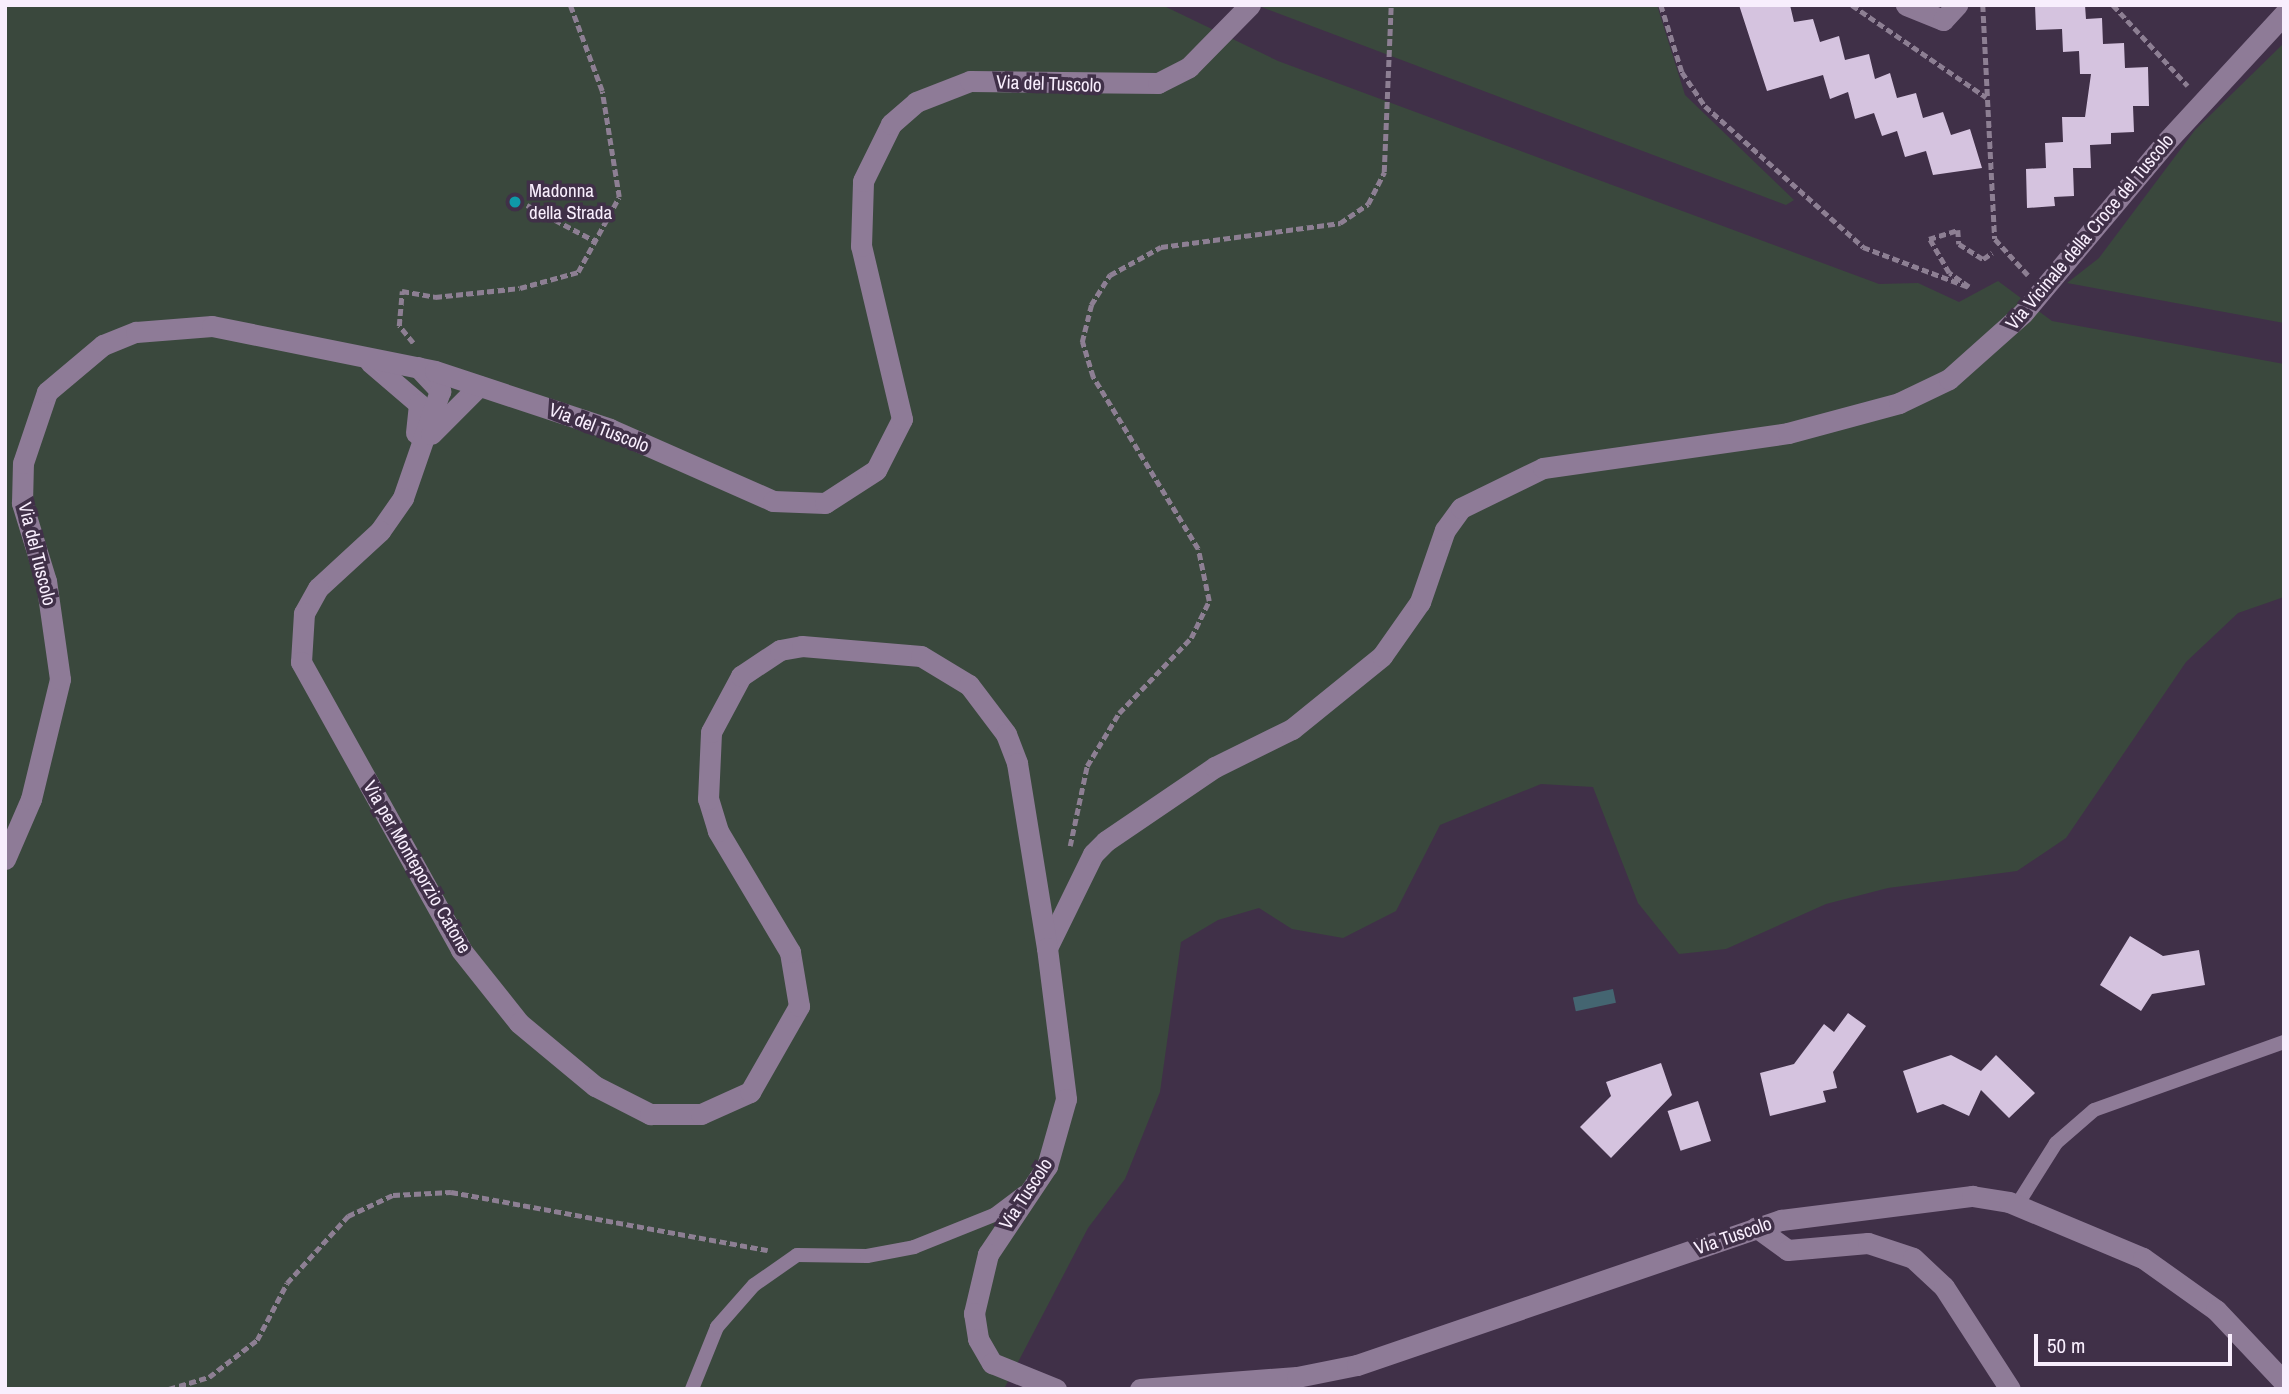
<!DOCTYPE html>
<style>
body{margin:0}
#map{position:relative;width:2289px;height:1394px;overflow:hidden;background:#403048;font-family:"Archivo Narrow",sans-serif}
div>[style]{position:absolute}
.green>*{inset:0;background:#3a483d}
.water>*{inset:0;background:#446571;transform-origin:0 0}
.building>*{inset:0;background:#d5c3df;transform-origin:0 0}
.path>*{height:4.5px;margin-top:-2.25px;transform-origin:0;background:repeating-linear-gradient(90deg,#8d7f93 0 7px,transparent 0 10.5px)}
.lane>*{height:14px;margin:-7px;padding:0 7px;transform-origin:7px;border-radius:7px;background:#8e7b97}
.street>*{height:21px;margin:-10.5px;padding:0 10.5px;transform-origin:10.5px;border-radius:10.5px;background:#8e7b97}
.secondary>*{height:21px;margin:-10.5px;padding:0 10.5px;transform-origin:10.5px;border-radius:10.5px;background:#8e7b97}
.dots>*{width:19px;height:19px;translate:-50% -50%;box-sizing:border-box;border:4px solid #403048;border-radius:50%}
span{translate:-50% -50%;white-space:nowrap;text-align:center;line-height:1.15;-webkit-text-stroke:7px #403048;paint-order:stroke}
.street-label{font-size:19px;color:#f8eefd}
.poi-label{font-size:19px;color:#f8eefd}
.left{translate:0 -50%;text-align:left}
.frame{position:absolute;inset:0;border:7px solid #f8eefd;pointer-events:none}
.scale{position:absolute;left:2034px;top:1334px;width:198px;height:32px;box-sizing:border-box;border:4px solid #f8eefd;border-top:0;padding-left:9px;font-size:21px;line-height:24px;white-space:nowrap;color:#f8eefd;-webkit-text-stroke:5px #403048;paint-order:stroke}
</style>
<div id="map">
<div class="green">
<i style="clip-path:polygon(5px 5px,1162px 5px,1278px 61px,1879px 284px,1918px 283px,1959px 302px,1998px 281px,2052px 321px,2284px 364px,2284px 597px,2238px 613px,2186px 662px,2066px 838px,2017px 871px,1888px 888px,1826px 904px,1726px 949px,1679px 954px,1638px 903px,1593px 787px,1541px 784px,1440px 825px,1396px 911px,1343px 938px,1292px 929px,1259px 908px,1218px 920px,1181px 942px,1160px 1092px,1125px 1179px,1088px 1228px,1004px 1389px,5px 1389px)"></i>
<i style="clip-path:polygon(1256px 5px,1657px 5px,1685px 95px,1794px 200px,1786px 205px)"></i>
<i style="clip-path:polygon(2284px 43px,2284px 323px,2067px 283px,2099px 258px,2195px 130px)"></i>
</div>
<div class="water">
<i style="left:1613px;top:989px;width:14px;height:41px;rotate:78deg"></i>
</div>
<div class="building">
<i style="clip-path:polygon(1739px 5px,1790px 5px,1794px 22px,1813px 19px,1820px 42px,1839px 36px,1845px 60px,1869px 54px,1875px 79px,1890px 73px,1897px 98px,1916px 93px,1923px 118px,1943px 112px,1951px 135px,1970px 129px,1982px 168px,1933px 175px,1926px 151px,1905px 157px,1897px 131px,1882px 136px,1874px 113px,1855px 119px,1848px 92px,1830px 99px,1823px 75px,1767px 91px)"></i>
<i style="clip-path:polygon(2035px 5px,2085px 5px,2086px 19px,2102px 18px,2103px 44px,2124px 43px,2125px 68px,2148px 67px,2149px 106px,2133px 106px,2134px 132px,2111px 133px,2111px 144px,2090px 145px,2091px 168px,2073px 168px,2074px 196px,2054px 197px,2055px 206px,2027px 208px,2026px 169px,2046px 168px,2045px 143px,2063px 142px,2062px 117px,2085px 117px,2091px 74px,2080px 74px,2079px 51px,2063px 52px,2062px 29px,2036px 30px)"></i>
<i style="clip-path:polygon(2130px 936px,2163px 956px,2199px 950px,2205px 985px,2152px 994px,2141px 1011px,2100px 985px)"></i>
<i style="clip-path:polygon(1848px 1013px,1866px 1026px,1833px 1072px,1837px 1088px,1823px 1091px,1826px 1102px,1770px 1116px,1760px 1073px,1794px 1064px,1824px 1024px,1834px 1032px)"></i>
<i style="clip-path:polygon(1951px 1055px,1981px 1071px,1996px 1055px,2035px 1093px,2009px 1118px,1981px 1090px,1969px 1116px,1943px 1104px,1917px 1113px,1903px 1071px)"></i>
<i style="clip-path:polygon(1661px 1063px,1672px 1095px,1611px 1158px,1580px 1127px,1611px 1096px,1606px 1082px)"></i>
<i style="left:1698px;top:1101px;width:42px;height:32px;rotate:72deg"></i>
</div>
<div class="path">
<i style="left:1661px;top:5px;width:70px;rotate:72.6deg"></i>
<i style="left:1682px;top:72px;width:41px;rotate:55.9deg"></i>
<i style="left:1705px;top:106px;width:212px;rotate:41.7deg"></i>
<i style="left:1863px;top:247px;width:113px;rotate:20.7deg"></i>
<i style="left:1969px;top:287px;width:24px;rotate:-145deg"></i>
<i style="left:1949px;top:273px;width:39px;rotate:-120deg"></i>
<i style="left:1929px;top:239px;width:30px;rotate:-17deg"></i>
<i style="left:1958px;top:230px;width:14px;rotate:86deg"></i>
<i style="left:1959px;top:244px;width:28px;rotate:32deg"></i>
<i style="left:1983px;top:259px;width:11px;rotate:-34deg"></i>
<i style="left:1852px;top:5px;width:163px;rotate:34.5deg"></i>
<i style="left:1983px;top:5px;width:234px;rotate:87.1deg"></i>
<i style="left:1995px;top:239px;width:49px;rotate:47.5deg"></i>
<i style="left:2113px;top:5px;width:110px;rotate:47.2deg"></i>
<i style="left:527px;top:205px;width:77px;rotate:27.9deg"></i>
<i style="left:413px;top:343px;width:22px;rotate:-129deg"></i>
<i style="left:399px;top:326px;width:35px;rotate:-85deg"></i>
<i style="left:402px;top:291px;width:34px;rotate:10deg"></i>
<i style="left:435px;top:297px;width:85px;rotate:-6deg"></i>
<i style="left:520px;top:288px;width:60px;rotate:-15.4deg"></i>
<i style="left:578px;top:272px;width:85px;rotate:-61.3deg"></i>
<i style="left:619px;top:197px;width:107px;rotate:-99.1deg"></i>
<i style="left:602px;top:91px;width:92px;rotate:-110.4deg"></i>
<i style="left:1070px;top:846px;width:82px;rotate:-78deg"></i>
<i style="left:1087px;top:766px;width:62px;rotate:-58.9deg"></i>
<i style="left:1119px;top:713px;width:104px;rotate:-46.2deg"></i>
<i style="left:1191px;top:638px;width:41px;rotate:-64.1deg"></i>
<i style="left:1209px;top:601px;width:53px;rotate:-101.9deg"></i>
<i style="left:1198px;top:549px;width:202px;rotate:-121.4deg"></i>
<i style="left:1093px;top:377px;width:37px;rotate:-107deg"></i>
<i style="left:1082px;top:342px;width:38px;rotate:-76deg"></i>
<i style="left:1091px;top:305px;width:36px;rotate:-58deg"></i>
<i style="left:1110px;top:275px;width:58px;rotate:-28.8deg"></i>
<i style="left:1161px;top:247px;width:181px;rotate:-7.6deg"></i>
<i style="left:1340px;top:223px;width:34px;rotate:-34deg"></i>
<i style="left:1368px;top:204px;width:36px;rotate:-63deg"></i>
<i style="left:1384px;top:172px;width:167px;rotate:-87.6deg"></i>
<i style="left:169px;top:1389px;width:42px;rotate:-16.7deg"></i>
<i style="left:209px;top:1377px;width:61px;rotate:-37.6deg"></i>
<i style="left:257px;top:1340px;width:64px;rotate:-62.2deg"></i>
<i style="left:287px;top:1283px;width:91px;rotate:-47.7deg"></i>
<i style="left:348px;top:1216px;width:50px;rotate:-25deg"></i>
<i style="left:393px;top:1195px;width:58px;rotate:-3deg"></i>
<i style="left:451px;top:1192px;width:322px;rotate:10.4deg"></i>
</div>
<div class="lane">
<i style="left:2017px;top:1205px;width:73px;rotate:-57.8deg"></i>
<i style="left:2056px;top:1143px;width:50px;rotate:-41deg"></i>
<i style="left:2094px;top:1110px;width:202px;rotate:-19.7deg"></i>
<i style="left:692px;top:1389px;width:67px;rotate:-68deg"></i>
<i style="left:717px;top:1327px;width:56px;rotate:-48.6deg"></i>
<i style="left:754px;top:1285px;width:52px;rotate:-34.9deg"></i>
<i style="left:797px;top:1255px;width:70px;rotate:0.8deg"></i>
<i style="left:867px;top:1256px;width:48px;rotate:-10.8deg"></i>
<i style="left:914px;top:1247px;width:86px;rotate:-21.8deg"></i>
<i style="left:994px;top:1215px;width:36px;rotate:-37deg"></i>
</div>
<div class="street">
<i style="left:1906px;top:5px;width:40px;rotate:22deg"></i>
<i style="left:1943px;top:20px;width:21px;rotate:-47deg"></i>
<i style="left:1047px;top:948px;width:105px;rotate:-63.9deg"></i>
<i style="left:1093px;top:854px;width:18px;rotate:-45deg"></i>
<i style="left:1106px;top:841px;width:132px;rotate:-34.2deg"></i>
<i style="left:1215px;top:767px;width:86px;rotate:-26.3deg"></i>
<i style="left:1292px;top:729px;width:116px;rotate:-39deg"></i>
<i style="left:1382px;top:656px;width:66px;rotate:-54.9deg"></i>
<i style="left:1420px;top:602px;width:76px;rotate:-70.9deg"></i>
<i style="left:1445px;top:530px;width:27px;rotate:-54deg"></i>
<i style="left:1461px;top:508px;width:91px;rotate:-26deg"></i>
<i style="left:1543px;top:468px;width:247px;rotate:-8.1deg"></i>
<i style="left:1788px;top:433px;width:115px;rotate:-15.1deg"></i>
<i style="left:1899px;top:403px;width:55px;rotate:-25.6deg"></i>
<i style="left:1949px;top:379px;width:99px;rotate:-41.7deg"></i>
<i style="left:2023px;top:313px;width:222px;rotate:-50.1deg"></i>
<i style="left:2165px;top:143px;width:176px;rotate:-47.3deg"></i>
<i style="left:1756px;top:1227px;width:39px;rotate:36deg"></i>
<i style="left:1788px;top:1250px;width:80px;rotate:-5deg"></i>
<i style="left:1868px;top:1243px;width:47px;rotate:18.4deg"></i>
<i style="left:1913px;top:1258px;width:42px;rotate:43.1deg"></i>
<i style="left:1944px;top:1287px;width:121px;rotate:57.1deg"></i>
</div>
<div class="secondary">
<i style="left:370px;top:362px;width:65px;rotate:40.6deg"></i>
<i style="left:419px;top:404px;width:29px;rotate:96deg"></i>
<i style="left:418px;top:367px;width:33px;rotate:47deg"></i>
<i style="left:440px;top:391px;width:113px;rotate:109.1deg"></i>
<i style="left:403px;top:498px;width:40px;rotate:124.9deg"></i>
<i style="left:380px;top:531px;width:84px;rotate:137.4deg"></i>
<i style="left:318px;top:588px;width:29px;rotate:119deg"></i>
<i style="left:304px;top:613px;width:49px;rotate:93.5deg"></i>
<i style="left:301px;top:662px;width:329px;rotate:60.9deg"></i>
<i style="left:461px;top:950px;width:93px;rotate:51.5deg"></i>
<i style="left:519px;top:1023px;width:99px;rotate:39.7deg"></i>
<i style="left:595px;top:1086px;width:62px;rotate:27deg"></i>
<i style="left:650px;top:1114px;width:51px"></i>
<i style="left:701px;top:1114px;width:54px;rotate:-24.2deg"></i>
<i style="left:750px;top:1092px;width:99px;rotate:-60.3deg"></i>
<i style="left:799px;top:1006px;width:55px;rotate:-99.5deg"></i>
<i style="left:790px;top:952px;width:141px;rotate:-120.8deg"></i>
<i style="left:718px;top:831px;width:34px;rotate:-107deg"></i>
<i style="left:708px;top:799px;width:67px;rotate:-87.4deg"></i>
<i style="left:711px;top:732px;width:64px;rotate:-61.8deg"></i>
<i style="left:741px;top:676px;width:47px;rotate:-33.7deg"></i>
<i style="left:780px;top:650px;width:22px;rotate:-10deg"></i>
<i style="left:802px;top:646px;width:119px;rotate:4.8deg"></i>
<i style="left:921px;top:656px;width:56px;rotate:31.1deg"></i>
<i style="left:969px;top:685px;width:61px;rotate:52.9deg"></i>
<i style="left:1006px;top:734px;width:31px;rotate:69deg"></i>
<i style="left:1017px;top:763px;width:187px;rotate:80.8deg"></i>
<i style="left:1047px;top:948px;width:152px;rotate:82.8deg"></i>
<i style="left:1066px;top:1099px;width:70px;rotate:105.8deg"></i>
<i style="left:1047px;top:1166px;width:106px;rotate:123.8deg"></i>
<i style="left:988px;top:1254px;width:61px;rotate:103.3deg"></i>
<i style="left:974px;top:1313px;width:26px;rotate:81deg"></i>
<i style="left:978px;top:1339px;width:28px;rotate:60deg"></i>
<i style="left:992px;top:1363px;width:69px;rotate:22.1deg"></i>
<i style="left:431px;top:434px;width:68px;rotate:-45deg"></i>
<i style="left:5px;top:859px;width:65px;rotate:-66.6deg"></i>
<i style="left:31px;top:799px;width:123px;rotate:-76.4deg"></i>
<i style="left:60px;top:679px;width:99px;rotate:-98.1deg"></i>
<i style="left:46px;top:581px;width:82px;rotate:-107.1deg"></i>
<i style="left:22px;top:503px;width:40px;rotate:-88.6deg"></i>
<i style="left:23px;top:463px;width:75px;rotate:-71.3deg"></i>
<i style="left:47px;top:392px;width:73px;rotate:-40deg"></i>
<i style="left:103px;top:345px;width:35px;rotate:-22deg"></i>
<i style="left:136px;top:332px;width:76px;rotate:-4.5deg"></i>
<i style="left:212px;top:326px;width:227px;rotate:11.4deg"></i>
<i style="left:435px;top:371px;width:184px;rotate:18.3deg"></i>
<i style="left:610px;top:429px;width:178px;rotate:23.8deg"></i>
<i style="left:773px;top:501px;width:52px;rotate:2.2deg"></i>
<i style="left:825px;top:503px;width:61px;rotate:-32.9deg"></i>
<i style="left:876px;top:470px;width:57px;rotate:-63deg"></i>
<i style="left:902px;top:419px;width:178px;rotate:-103.3deg"></i>
<i style="left:861px;top:246px;width:65px;rotate:-88.2deg"></i>
<i style="left:863px;top:181px;width:64px;rotate:-63.8deg"></i>
<i style="left:891px;top:124px;width:33px;rotate:-41deg"></i>
<i style="left:916px;top:102px;width:58px;rotate:-21.3deg"></i>
<i style="left:970px;top:81px;width:188px;rotate:0.6deg"></i>
<i style="left:1158px;top:83px;width:35px;rotate:-27deg"></i>
<i style="left:1189px;top:67px;width:87px;rotate:-45.5deg"></i>
<i style="left:1140px;top:1389px;width:157px;rotate:-4.4deg"></i>
<i style="left:1297px;top:1377px;width:61px;rotate:-11.3deg"></i>
<i style="left:1357px;top:1365px;width:448px;rotate:-18.9deg"></i>
<i style="left:1781px;top:1220px;width:193px;rotate:-7.2deg"></i>
<i style="left:1972px;top:1196px;width:37px;rotate:9deg"></i>
<i style="left:2009px;top:1202px;width:145px;rotate:22.7deg"></i>
<i style="left:2143px;top:1258px;width:90px;rotate:35.5deg"></i>
<i style="left:2216px;top:1310px;width:99px;rotate:46.6deg"></i>
</div>
<div class="dots">
<i style="left:515px;top:202px;background:#0f9aa8"></i>
</div>
<div class="street-label">
<span style="left:1049px;top:84px;rotate:2deg">Via del Tuscolo</span>
<span style="left:2090px;top:232px;rotate:-50deg">Via Vicinale della Croce del Tuscolo</span>
<span style="left:599px;top:428px;rotate:21deg">Via del Tuscolo</span>
<span style="left:37px;top:554px;rotate:76deg">Via del Tuscolo</span>
<span style="left:417px;top:867px;rotate:60deg">Via per Monteporzio Catone</span>
<span style="left:1026px;top:1194px;rotate:-57deg">Via Tuscolo</span>
<span style="left:1733px;top:1236px;rotate:-19deg">Via Tuscolo</span>
</div>
<div class="poi-label">
<span class="left" style="left:529px;top:202px">Madonna<br>della Strada</span>
</div>
<div class="frame"></div>
<div class="scale">50 m</div>
</div>
